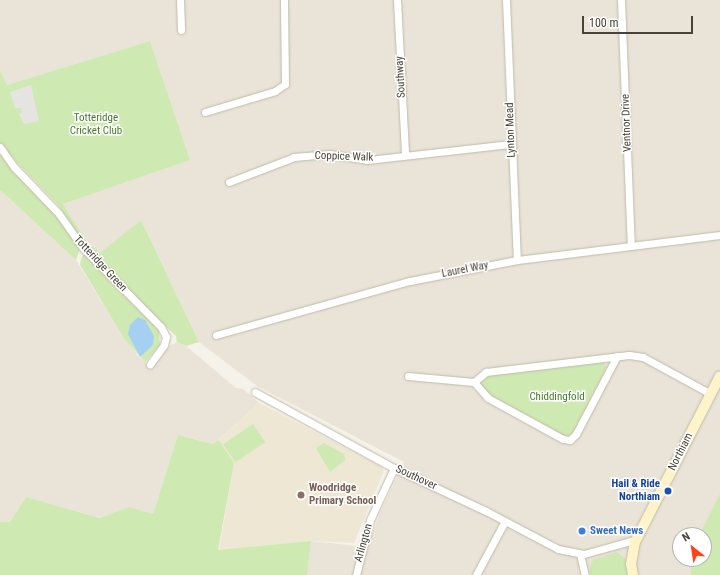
<!DOCTYPE html>
<style>
body{margin:0}
#map{position:relative;width:720px;height:575px;overflow:hidden;background:#f5f2e9;font-family:"Roboto Condensed",sans-serif}
div>[style]{position:absolute}
.residential>*{inset:0;background:#e9e4d7}
.education>*{inset:0;background:#eee7d3}
.green>*{inset:0;background:#cee9b2;transform-origin:0 0}
.parking>*{inset:0;background:#e6e4e1}
.water>*{inset:0;background:#a5d0f2}
.roads{filter:drop-shadow(0 0 1px #c1baab) drop-shadow(0 0 1px #c1baab)}
.street>*{height:7px;margin:-3.5px;padding:0 3.5px;transform-origin:3.5px;border-radius:3.5px;background:#fff}
.secondary>*{height:10px;margin:-5px;padding:0 5px;transform-origin:5px;border-radius:5px;background:#fff4c9}
.dots>*{width:11px;height:11px;translate:-50% -50%;box-sizing:border-box;border:2px solid #fff;border-radius:50%}
span{translate:-50% -50%;white-space:nowrap;text-align:center;line-height:1.15;-webkit-text-stroke:3px #fff;paint-order:stroke}
.street-label{font-size:11px;color:#494337}
.park-label{font-size:11px;color:#457c29}
.transit-label{font-size:11px;color:#164399;font-weight:700}
.right{translate:-100% -50%;text-align:right}
.education-label{font-size:11px;color:#785e54;font-weight:700}
.left{translate:0 -50%;text-align:left}
.shop-label{font-size:11px;color:#366cbe;font-weight:700}
.north{position:absolute;left:672px;top:527px;width:40px;height:40px;box-sizing:border-box;background:#fff;border:1px solid #b6b4af;border-radius:50%;rotate:330deg;font-size:11px;font-weight:700;line-height:16px;text-align:center;color:#494337}
.north::after{content:'';display:block;margin:auto;width:14px;height:18px;background:#fd4318;clip-path:polygon(50% 0,100% 100%,50% 72%,0 100%)}
.scale{position:absolute;left:582px;top:16px;width:111px;height:18px;box-sizing:border-box;border:2px solid #494337;border-top:0;padding-left:5px;font-size:12px;line-height:14px;white-space:nowrap;color:#494337;-webkit-text-stroke:3px #fff;paint-order:stroke}
</style>
<div id="map">
<div class="residential">
<i style="clip-path:polygon(0 0,720px 0,720px 495px,699px 535px,680px 535px,680px 559px,689px 559px,691px 575px,307px 575px,311px 541px,367px 547px,380px 513px,404px 462px,257px 386px,199px 342px,141px 220px,100px 254px,87px 242px,63px 204px,190px 160px,150px 41px,7px 85px,0 70px)"></i>
<i style="clip-path:polygon(0 190px,76px 260px,103px 304px,138px 356px,145px 362px,151px 367px,166px 348px,177px 342px,186px 346px,236px 388px,243px 389px,259px 403px,214px 444px,178px 435px,153px 514px,129px 507px,101px 518px,26px 497px,10px 522px,0 522px)"></i>
</div>
<div class="education">
<i style="clip-path:polygon(259px 403px,381px 466px,384px 471px,354px 543px,312px 541px,219px 550px,234px 463px,219px 440px)"></i>
</div>
<div class="green">
<i style="clip-path:polygon(150px 41px,190px 160px,63px 204px,87px 242px,100px 253px,141px 220px,199px 342px,186px 346px,177px 342px,176px 336px,124px 287px,86px 246px,57px 204px,0 145px,0 70px,7px 85px)"></i>
<i style="clip-path:polygon(0 154px,44px 199px,80px 248px,76px 260px,0 190px)"></i>
<i style="clip-path:polygon(85px 254px,150px 318px,159px 331px,160px 345px,145px 362px,124px 338px,80px 265px,82px 256px)"></i>
<i style="clip-path:polygon(603px 360px,606px 368px,574px 432px,570px 435px,564px 436px,493px 398px,479px 384px,483px 377px,489px 374px)"></i>
<i style="left:253px;top:424px;width:22px;height:36px;rotate:56deg"></i>
<i style="clip-path:polygon(178px 435px,213px 444px,219px 440px,234px 463px,218px 550px,311px 541px,307px 575px,0 575px,0 522px,10px 522px,26px 497px,100px 518px,129px 507px,153px 514px)"></i>
<i style="clip-path:polygon(324px 443px,344px 454px,345px 460px,330px 472px,316px 448px)"></i>
<i style="clip-path:polygon(720px 494px,720px 575px,691px 575px,689px 559px,704px 559px,704px 535px,699px 535px)"></i>
<i style="clip-path:polygon(617px 552px,626px 560px,628px 575px,590px 575px,590px 567px,593px 560px)"></i>
</div>
<div class="parking">
<i style="clip-path:polygon(31px 85px,39px 121px,24px 124px,19px 114px,22px 112px,21px 108px,15px 108px,10px 92px)"></i>
</div>
<div class="water">
<i style="clip-path:polygon(138px 317px,145px 320px,154px 336px,153px 345px,140px 357px,128px 334px,130px 325px)"></i>
</div>
<div class="roads">
<div class="street">
<i style="left:180px;top:0;width:30px;rotate:88deg"></i>
<i style="left:397px;top:0;width:154px;rotate:87deg"></i>
<i style="left:506px;top:0;width:260px;rotate:87.6deg"></i>
<i style="left:621px;top:0;width:246px;rotate:87.7deg"></i>
<i style="left:205px;top:112px;width:73px;rotate:-16.7deg"></i>
<i style="left:275px;top:91px;width:12px;rotate:-35deg"></i>
<i style="left:285px;top:84px;width:84px;rotate:-90.7deg"></i>
<i style="left:0;top:147px;width:24px;rotate:55deg"></i>
<i style="left:14px;top:167px;width:65px;rotate:46.2deg"></i>
<i style="left:59px;top:214px;width:42px;rotate:54.8deg"></i>
<i style="left:83px;top:248px;width:111px;rotate:45.4deg"></i>
<i style="left:161px;top:327px;width:11px;rotate:63deg"></i>
<i style="left:166px;top:337px;width:8px;rotate:104deg"></i>
<i style="left:164px;top:345px;width:24px;rotate:126deg"></i>
<i style="left:229px;top:182px;width:70px;rotate:-21deg"></i>
<i style="left:294px;top:157px;width:36px;rotate:-5deg"></i>
<i style="left:330px;top:154px;width:38px;rotate:9deg"></i>
<i style="left:368px;top:160px;width:144px;rotate:-6.4deg"></i>
<i style="left:216px;top:335px;width:201px;rotate:-15.6deg"></i>
<i style="left:410px;top:281px;width:109px;rotate:-11.1deg"></i>
<i style="left:517px;top:260px;width:205px;rotate:-7deg"></i>
<i style="left:408px;top:376px;width:66px;rotate:5.2deg"></i>
<i style="left:474px;top:382px;width:16px;rotate:-40deg"></i>
<i style="left:486px;top:372px;width:144px;rotate:-6.8deg"></i>
<i style="left:629px;top:355px;width:14px;rotate:8deg"></i>
<i style="left:643px;top:357px;width:77px;rotate:28.6deg"></i>
<i style="left:474px;top:382px;width:21px;rotate:49deg"></i>
<i style="left:488px;top:398px;width:85px;rotate:28.7deg"></i>
<i style="left:563px;top:439px;width:7px;rotate:8deg"></i>
<i style="left:570px;top:440px;width:8px;rotate:-45deg"></i>
<i style="left:576px;top:434px;width:88px;rotate:-62.3deg"></i>
<i style="left:255px;top:392px;width:158px;rotate:28.7deg"></i>
<i style="left:394px;top:468px;width:102px;rotate:25.1deg"></i>
<i style="left:486px;top:511px;width:81px;rotate:27.8deg"></i>
<i style="left:558px;top:549px;width:26px;rotate:11deg"></i>
<i style="left:584px;top:554px;width:49px;rotate:-15.5deg"></i>
<i style="left:631px;top:541px;width:4px;rotate:14deg"></i>
<i style="left:580px;top:554px;width:22px;rotate:77deg"></i>
<i style="left:356px;top:575px;width:57px;rotate:-75.7deg"></i>
<i style="left:370px;top:520px;width:57px;rotate:-65.2deg"></i>
<i style="left:476px;top:575px;width:61px;rotate:-61.8deg"></i>
</div>
<div class="secondary">
<i style="left:633px;top:575px;width:11px;rotate:-100deg"></i>
<i style="left:631px;top:564px;width:22px;rotate:-80deg"></i>
<i style="left:635px;top:542px;width:186px;rotate:-62.9deg"></i>
</div>
</div>
<div class="dots">
<i style="left:668px;top:491px;background:#1a4fb4"></i>
<i style="left:301px;top:495px;background:#8d6e63"></i>
<i style="left:582px;top:531px;background:#3f7fe0"></i>
</div>
<div class="street-label">
<span style="left:401px;top:77px;rotate:-93deg">Southway</span>
<span style="left:627px;top:123px;rotate:-92deg">Ventnor Drive</span>
<span style="left:511px;top:130px;rotate:-92deg">Lynton Mead</span>
<span style="left:344px;top:157px;rotate:2deg">Coppice Walk</span>
<span style="left:100px;top:264px;rotate:47deg">Totteridge Green</span>
<span style="left:465px;top:270px;rotate:-11deg">Laurel Way</span>
<span style="left:681px;top:452px;rotate:-63deg">Northiam</span>
<span style="left:416px;top:478px;rotate:25deg">Southover</span>
<span style="left:364px;top:543px;rotate:-74deg">Arlington</span>
</div>
<div class="park-label">
<span style="left:96px;top:125px">Totteridge<br>Cricket Club</span>
<span style="left:557px;top:397px">Chiddingfold</span>
</div>
<div class="transit-label">
<span class="right" style="left:660px;top:491px">Hail &amp; Ride<br>Northiam</span>
</div>
<div class="education-label">
<span class="left" style="left:309px;top:495px">Woodridge<br>Primary School</span>
</div>
<div class="shop-label">
<span class="left" style="left:590px;top:531px">Sweet News</span>
</div>
<div class="north">N</div>
<div class="scale">100 m</div>
</div>
